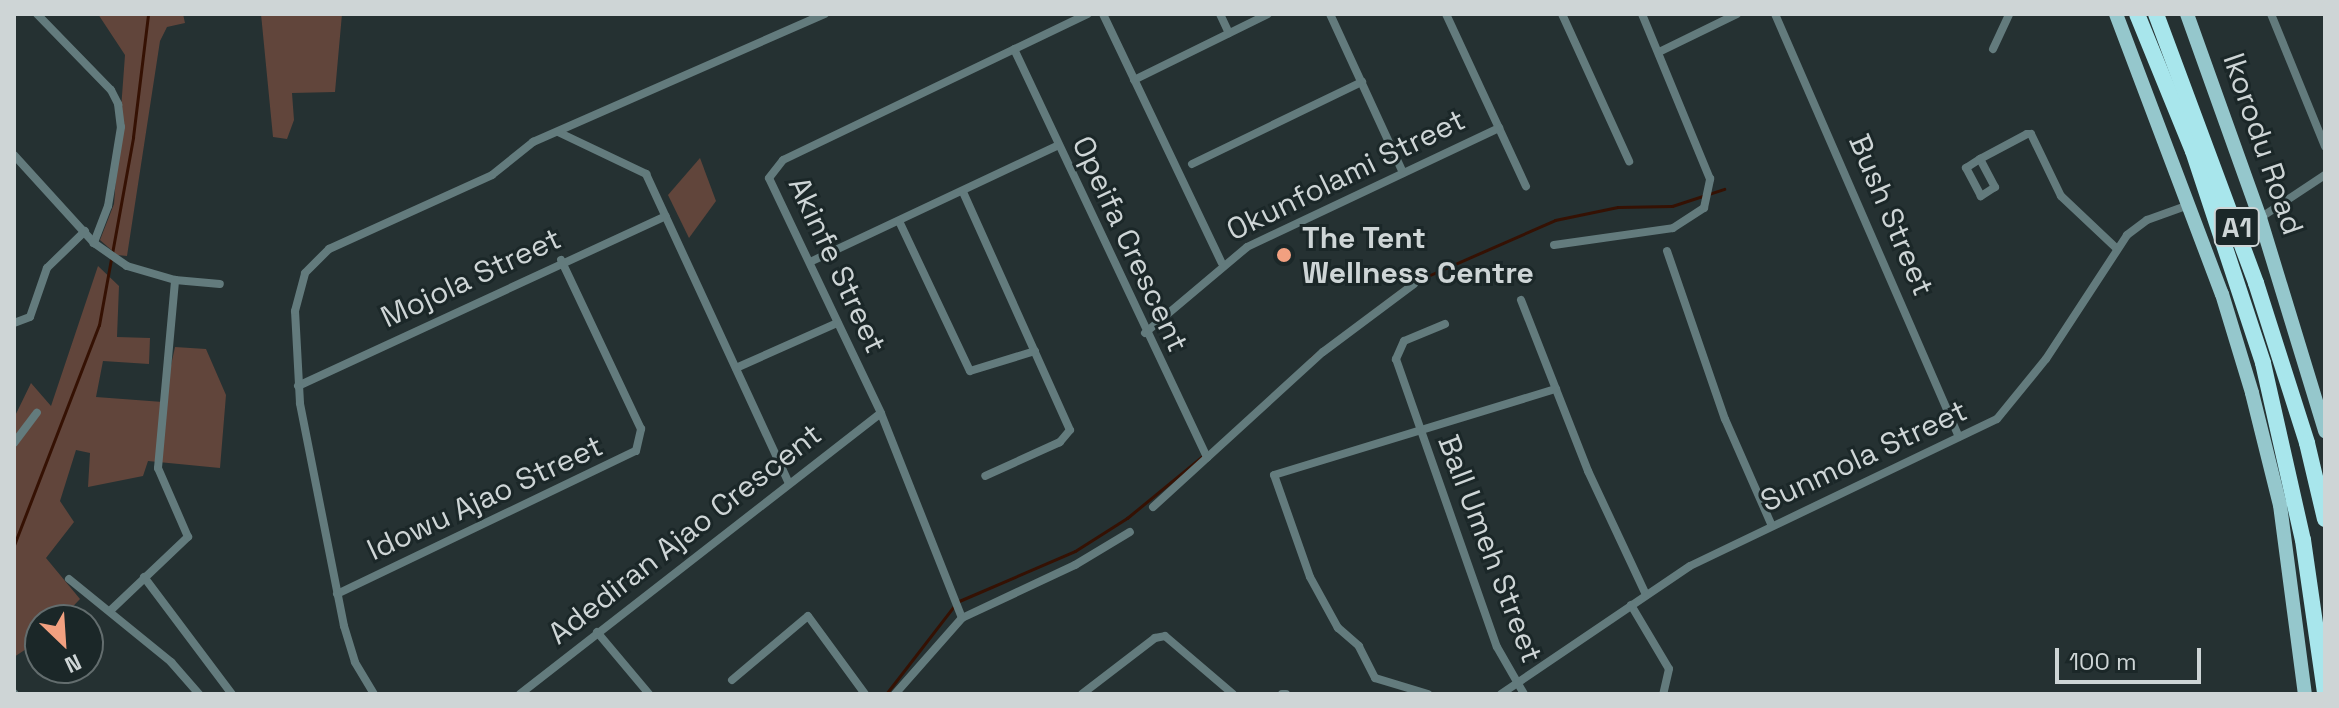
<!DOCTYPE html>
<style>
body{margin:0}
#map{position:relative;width:2339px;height:708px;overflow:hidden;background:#253132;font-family:"Space Grotesk",sans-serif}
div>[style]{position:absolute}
.green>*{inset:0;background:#61453b}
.stream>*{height:3px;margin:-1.5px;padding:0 1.5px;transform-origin:1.5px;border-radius:1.5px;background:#351103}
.minor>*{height:8px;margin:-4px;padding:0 4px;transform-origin:4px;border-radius:4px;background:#637b7d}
.primary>*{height:14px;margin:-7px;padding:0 7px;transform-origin:7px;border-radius:7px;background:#95c7cc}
.motorway>*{height:16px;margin:-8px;padding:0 8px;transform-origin:8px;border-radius:8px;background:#a8e6ec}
.dots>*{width:22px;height:22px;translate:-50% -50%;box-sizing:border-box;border:4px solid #1b2728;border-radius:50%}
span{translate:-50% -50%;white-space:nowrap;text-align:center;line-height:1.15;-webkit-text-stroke:6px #1b2728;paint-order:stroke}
.shield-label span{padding:2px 6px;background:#1b2728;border:2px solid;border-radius:6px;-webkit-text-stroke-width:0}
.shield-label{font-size:28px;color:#ced5d6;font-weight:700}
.street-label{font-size:30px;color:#ced5d6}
.poi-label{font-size:30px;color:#ced5d6;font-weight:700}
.left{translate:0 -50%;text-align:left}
.frame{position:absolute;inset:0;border:16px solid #ced5d6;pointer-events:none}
.north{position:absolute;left:24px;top:604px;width:80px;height:80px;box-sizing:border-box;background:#1b2728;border:2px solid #636d6e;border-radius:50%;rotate:155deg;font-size:22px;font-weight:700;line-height:32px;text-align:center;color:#ced5d6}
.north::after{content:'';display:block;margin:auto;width:28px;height:36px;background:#f2a080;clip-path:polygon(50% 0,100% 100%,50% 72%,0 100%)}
.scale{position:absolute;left:2055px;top:648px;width:146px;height:36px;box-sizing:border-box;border:4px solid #ced5d6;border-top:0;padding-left:10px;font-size:24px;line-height:28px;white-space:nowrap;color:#ced5d6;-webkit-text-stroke:6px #1b2728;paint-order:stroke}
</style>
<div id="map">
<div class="green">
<i style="clip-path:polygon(98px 14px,183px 14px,185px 23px,167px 27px,160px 41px,127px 256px,117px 255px,100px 240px,114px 204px,125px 55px)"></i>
<i style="clip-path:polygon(261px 14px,342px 14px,335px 92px,292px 93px,294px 120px,287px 139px,273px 137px)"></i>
<i style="clip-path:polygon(700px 158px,716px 201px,689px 238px,668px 195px)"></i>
<i style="clip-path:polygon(98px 266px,119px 286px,117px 337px,150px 338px,149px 364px,103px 361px,96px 397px,163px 402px,175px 347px,206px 349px,226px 395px,220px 468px,148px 461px,143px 476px,88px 487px,90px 453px,76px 450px,60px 501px,74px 522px,46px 558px,80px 599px,60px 620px,40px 620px,40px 640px,14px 657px,14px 418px,31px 383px,51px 406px)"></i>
</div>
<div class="stream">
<i style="left:1414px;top:282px;width:154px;rotate:-23.7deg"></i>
<i style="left:1555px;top:220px;width:64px;rotate:-11.7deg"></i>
<i style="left:1618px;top:207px;width:54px;rotate:-1.1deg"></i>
<i style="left:1672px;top:206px;width:55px;rotate:-18.1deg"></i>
<i style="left:1311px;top:358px;width:121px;rotate:-37.2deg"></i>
<i style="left:14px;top:545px;width:236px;rotate:-68.9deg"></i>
<i style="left:99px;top:325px;width:191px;rotate:-79.7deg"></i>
<i style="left:133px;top:137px;width:124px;rotate:-83deg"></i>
<i style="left:959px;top:601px;width:126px;rotate:-23.3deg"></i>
<i style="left:1075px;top:551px;width:62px;rotate:-32.4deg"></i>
<i style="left:1127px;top:518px;width:101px;rotate:-39.4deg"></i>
<i style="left:886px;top:694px;width:111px;rotate:-52.3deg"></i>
</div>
<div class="minor">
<i style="left:37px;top:14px;width:106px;rotate:45.8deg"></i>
<i style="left:111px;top:90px;width:16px;rotate:63deg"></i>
<i style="left:118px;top:104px;width:23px;rotate:83deg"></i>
<i style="left:121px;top:127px;width:80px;rotate:99.3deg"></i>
<i style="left:108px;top:206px;width:40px;rotate:111deg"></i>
<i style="left:1103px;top:14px;width:276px;rotate:64.5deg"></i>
<i style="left:1220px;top:14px;width:21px;rotate:65deg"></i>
<i style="left:1330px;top:14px;width:175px;rotate:65.3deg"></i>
<i style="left:1446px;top:14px;width:190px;rotate:65.1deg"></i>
<i style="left:1562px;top:14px;width:162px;rotate:65.5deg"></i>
<i style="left:1775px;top:14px;width:461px;rotate:66.5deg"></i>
<i style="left:2271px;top:14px;width:143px;rotate:67.8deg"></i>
<i style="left:1014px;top:49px;width:452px;rotate:64.7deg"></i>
<i style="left:1993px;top:49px;width:38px;rotate:-65deg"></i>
<i style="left:1659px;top:52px;width:87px;rotate:-26deg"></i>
<i style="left:1134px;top:80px;width:149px;rotate:-26.2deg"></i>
<i style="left:558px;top:132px;width:98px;rotate:25.5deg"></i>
<i style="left:646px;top:174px;width:339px;rotate:65.2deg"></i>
<i style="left:14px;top:155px;width:119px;rotate:47.7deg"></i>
<i style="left:94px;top:243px;width:40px;rotate:34.9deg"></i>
<i style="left:127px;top:266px;width:50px;rotate:16.3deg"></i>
<i style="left:175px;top:280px;width:45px;rotate:5.1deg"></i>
<i style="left:1980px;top:159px;width:32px;rotate:62deg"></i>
<i style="left:1995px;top:187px;width:17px;rotate:147deg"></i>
<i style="left:1981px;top:196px;width:32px;rotate:-118deg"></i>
<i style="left:1966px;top:168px;width:17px;rotate:-33deg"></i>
<i style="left:1980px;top:159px;width:53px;rotate:-28deg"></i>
<i style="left:2027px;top:134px;width:4px"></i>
<i style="left:2031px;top:134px;width:69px;rotate:64.2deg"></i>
<i style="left:2061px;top:196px;width:76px;rotate:43.4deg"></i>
<i style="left:1192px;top:164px;width:189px;rotate:-25.8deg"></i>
<i style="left:963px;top:192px;width:261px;rotate:65.8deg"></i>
<i style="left:1070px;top:430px;width:16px;rotate:130deg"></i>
<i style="left:1060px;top:442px;width:82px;rotate:155.6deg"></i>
<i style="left:2260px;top:218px;width:78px;rotate:-33.5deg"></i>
<i style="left:899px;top:221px;width:166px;rotate:64.7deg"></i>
<i style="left:970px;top:371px;width:68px;rotate:-17.1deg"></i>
<i style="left:1554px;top:245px;width:120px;rotate:-8.1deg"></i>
<i style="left:1673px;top:228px;width:37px;rotate:-33deg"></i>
<i style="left:1704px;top:208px;width:30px;rotate:-78deg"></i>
<i style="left:1710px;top:179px;width:178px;rotate:-112.4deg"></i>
<i style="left:1667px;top:251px;width:178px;rotate:71deg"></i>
<i style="left:1725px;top:419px;width:117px;rotate:66.3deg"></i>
<i style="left:810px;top:262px;width:273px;rotate:-25.2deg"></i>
<i style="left:1521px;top:300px;width:184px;rotate:68.6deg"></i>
<i style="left:1588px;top:471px;width:137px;rotate:64.9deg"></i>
<i style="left:14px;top:323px;width:17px;rotate:-21deg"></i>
<i style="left:30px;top:317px;width:52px;rotate:-70.9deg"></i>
<i style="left:47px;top:268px;width:53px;rotate:-44.2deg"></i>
<i style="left:1445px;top:324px;width:44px;rotate:157.5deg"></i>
<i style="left:1404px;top:341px;width:20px;rotate:114deg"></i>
<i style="left:1396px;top:359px;width:305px;rotate:70.7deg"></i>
<i style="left:1497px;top:647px;width:54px;rotate:60.1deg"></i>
<i style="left:1145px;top:333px;width:133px;rotate:-40.1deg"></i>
<i style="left:1247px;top:247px;width:279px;rotate:-25.3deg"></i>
<i style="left:736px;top:368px;width:111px;rotate:-24deg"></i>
<i style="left:298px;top:386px;width:405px;rotate:-24.8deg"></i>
<i style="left:14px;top:443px;width:38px;rotate:-53deg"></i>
<i style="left:1153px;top:507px;width:230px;rotate:-42.4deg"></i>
<i style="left:1323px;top:352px;width:114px;rotate:-36.8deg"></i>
<i style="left:144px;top:577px;width:146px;rotate:53.1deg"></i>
<i style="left:69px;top:579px;width:132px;rotate:39.1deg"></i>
<i style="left:171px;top:662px;width:43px;rotate:48.8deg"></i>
<i style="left:337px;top:594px;width:331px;rotate:-25.6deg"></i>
<i style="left:636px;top:451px;width:23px;rotate:-77deg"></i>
<i style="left:641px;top:429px;width:187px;rotate:-115.3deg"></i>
<i style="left:1631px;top:605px;width:74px;rotate:59.3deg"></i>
<i style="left:1669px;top:669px;width:26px;rotate:103deg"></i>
<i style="left:112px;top:609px;width:105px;rotate:-43.5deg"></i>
<i style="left:188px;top:537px;width:75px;rotate:-113.5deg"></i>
<i style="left:158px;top:468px;width:189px;rotate:-84.8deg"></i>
<i style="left:962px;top:618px;width:220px;rotate:-111.6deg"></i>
<i style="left:881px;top:413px;width:260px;rotate:-115.5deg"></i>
<i style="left:769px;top:178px;width:23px;rotate:-52deg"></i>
<i style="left:783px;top:160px;width:338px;rotate:-25.6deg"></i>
<i style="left:597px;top:632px;width:81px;rotate:50deg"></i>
<i style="left:732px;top:680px;width:99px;rotate:-40.1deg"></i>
<i style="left:808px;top:616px;width:97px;rotate:53.8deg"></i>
<i style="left:14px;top:693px;width:1px;rotate:45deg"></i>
<i style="left:374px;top:694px;width:37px;rotate:-121deg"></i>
<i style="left:355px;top:662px;width:38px;rotate:-107deg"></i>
<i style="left:344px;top:626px;width:227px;rotate:-101.2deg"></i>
<i style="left:300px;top:403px;width:92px;rotate:-93.1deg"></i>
<i style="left:295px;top:311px;width:39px;rotate:-75deg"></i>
<i style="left:305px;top:273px;width:34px;rotate:-45deg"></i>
<i style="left:329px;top:249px;width:179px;rotate:-24.4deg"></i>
<i style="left:492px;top:175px;width:53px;rotate:-38.8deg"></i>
<i style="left:533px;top:142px;width:319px;rotate:-23.7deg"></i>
<i style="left:520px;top:694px;width:457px;rotate:-37.9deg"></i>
<i style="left:895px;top:694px;width:101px;rotate:-48.6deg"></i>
<i style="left:962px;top:618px;width:125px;rotate:-25.1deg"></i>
<i style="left:1075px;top:565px;width:64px;rotate:-31deg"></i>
<i style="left:1082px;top:694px;width:92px;rotate:-37.5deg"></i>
<i style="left:1155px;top:638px;width:10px;rotate:-11deg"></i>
<i style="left:1165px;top:636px;width:89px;rotate:40.5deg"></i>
<i style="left:1282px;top:694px;width:4px"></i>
<i style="left:1428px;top:694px;width:55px;rotate:-163.2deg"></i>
<i style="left:1375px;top:678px;width:36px;rotate:-117deg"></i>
<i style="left:1359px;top:646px;width:28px;rotate:-139deg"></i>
<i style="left:1338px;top:628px;width:58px;rotate:-118.8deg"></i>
<i style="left:1310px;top:577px;width:108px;rotate:-109.4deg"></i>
<i style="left:1274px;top:475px;width:295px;rotate:-17deg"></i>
<i style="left:1501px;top:694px;width:228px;rotate:-34.1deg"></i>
<i style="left:1690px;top:566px;width:340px;rotate:-25.6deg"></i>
<i style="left:1997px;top:419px;width:77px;rotate:-50.8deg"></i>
<i style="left:2046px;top:359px;width:148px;rotate:-56.8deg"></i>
<i style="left:2127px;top:235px;width:25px;rotate:-37deg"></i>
<i style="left:2147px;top:220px;width:45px;rotate:-19.7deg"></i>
</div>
<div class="primary">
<i style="left:2116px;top:14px;width:299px;rotate:69.3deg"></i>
<i style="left:2222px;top:294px;width:103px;rotate:73.1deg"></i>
<i style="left:2252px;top:393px;width:115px;rotate:76deg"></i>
<i style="left:2280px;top:505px;width:191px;rotate:82.5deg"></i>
<i style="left:2187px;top:14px;width:217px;rotate:70.3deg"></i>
<i style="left:2260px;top:218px;width:223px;rotate:73deg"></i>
</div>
<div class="motorway">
<i style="left:2137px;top:14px;width:148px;rotate:67.8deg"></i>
<i style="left:2193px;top:151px;width:223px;rotate:71.7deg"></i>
<i style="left:2263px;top:363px;width:181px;rotate:77.3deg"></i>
<i style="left:2303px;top:540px;width:154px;rotate:81.8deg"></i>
<i style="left:2156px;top:14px;width:287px;rotate:69.6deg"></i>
<i style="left:2256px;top:283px;width:168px;rotate:72.3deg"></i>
<i style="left:2307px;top:443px;width:78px;rotate:76.7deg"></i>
</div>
<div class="dots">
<i style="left:1284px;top:255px;background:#f2a080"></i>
</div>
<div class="shield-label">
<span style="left:2237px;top:227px">A1</span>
</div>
<div class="street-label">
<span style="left:2263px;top:144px;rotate:71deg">Ikorodu Road</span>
<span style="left:1346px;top:175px;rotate:-26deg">Okunfolami Street</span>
<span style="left:1891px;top:215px;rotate:67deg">Bush Street</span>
<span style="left:1130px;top:244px;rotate:65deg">Opeifa Crescent</span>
<span style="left:837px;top:265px;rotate:65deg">Akinfe Street</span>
<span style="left:471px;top:278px;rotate:-25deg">Mojola Street</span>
<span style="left:1864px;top:456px;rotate:-25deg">Sunmola Street</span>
<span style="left:485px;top:498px;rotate:-25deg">Idowu Ajao Street</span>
<span style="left:685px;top:534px;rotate:-38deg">Adediran Ajao Crescent</span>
<span style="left:1490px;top:549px;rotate:69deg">Ball Umeh Street</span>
</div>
<div class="poi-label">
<span class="left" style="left:1302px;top:255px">The Tent<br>Wellness Centre</span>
</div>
<div class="frame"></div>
<div class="north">N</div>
<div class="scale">100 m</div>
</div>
